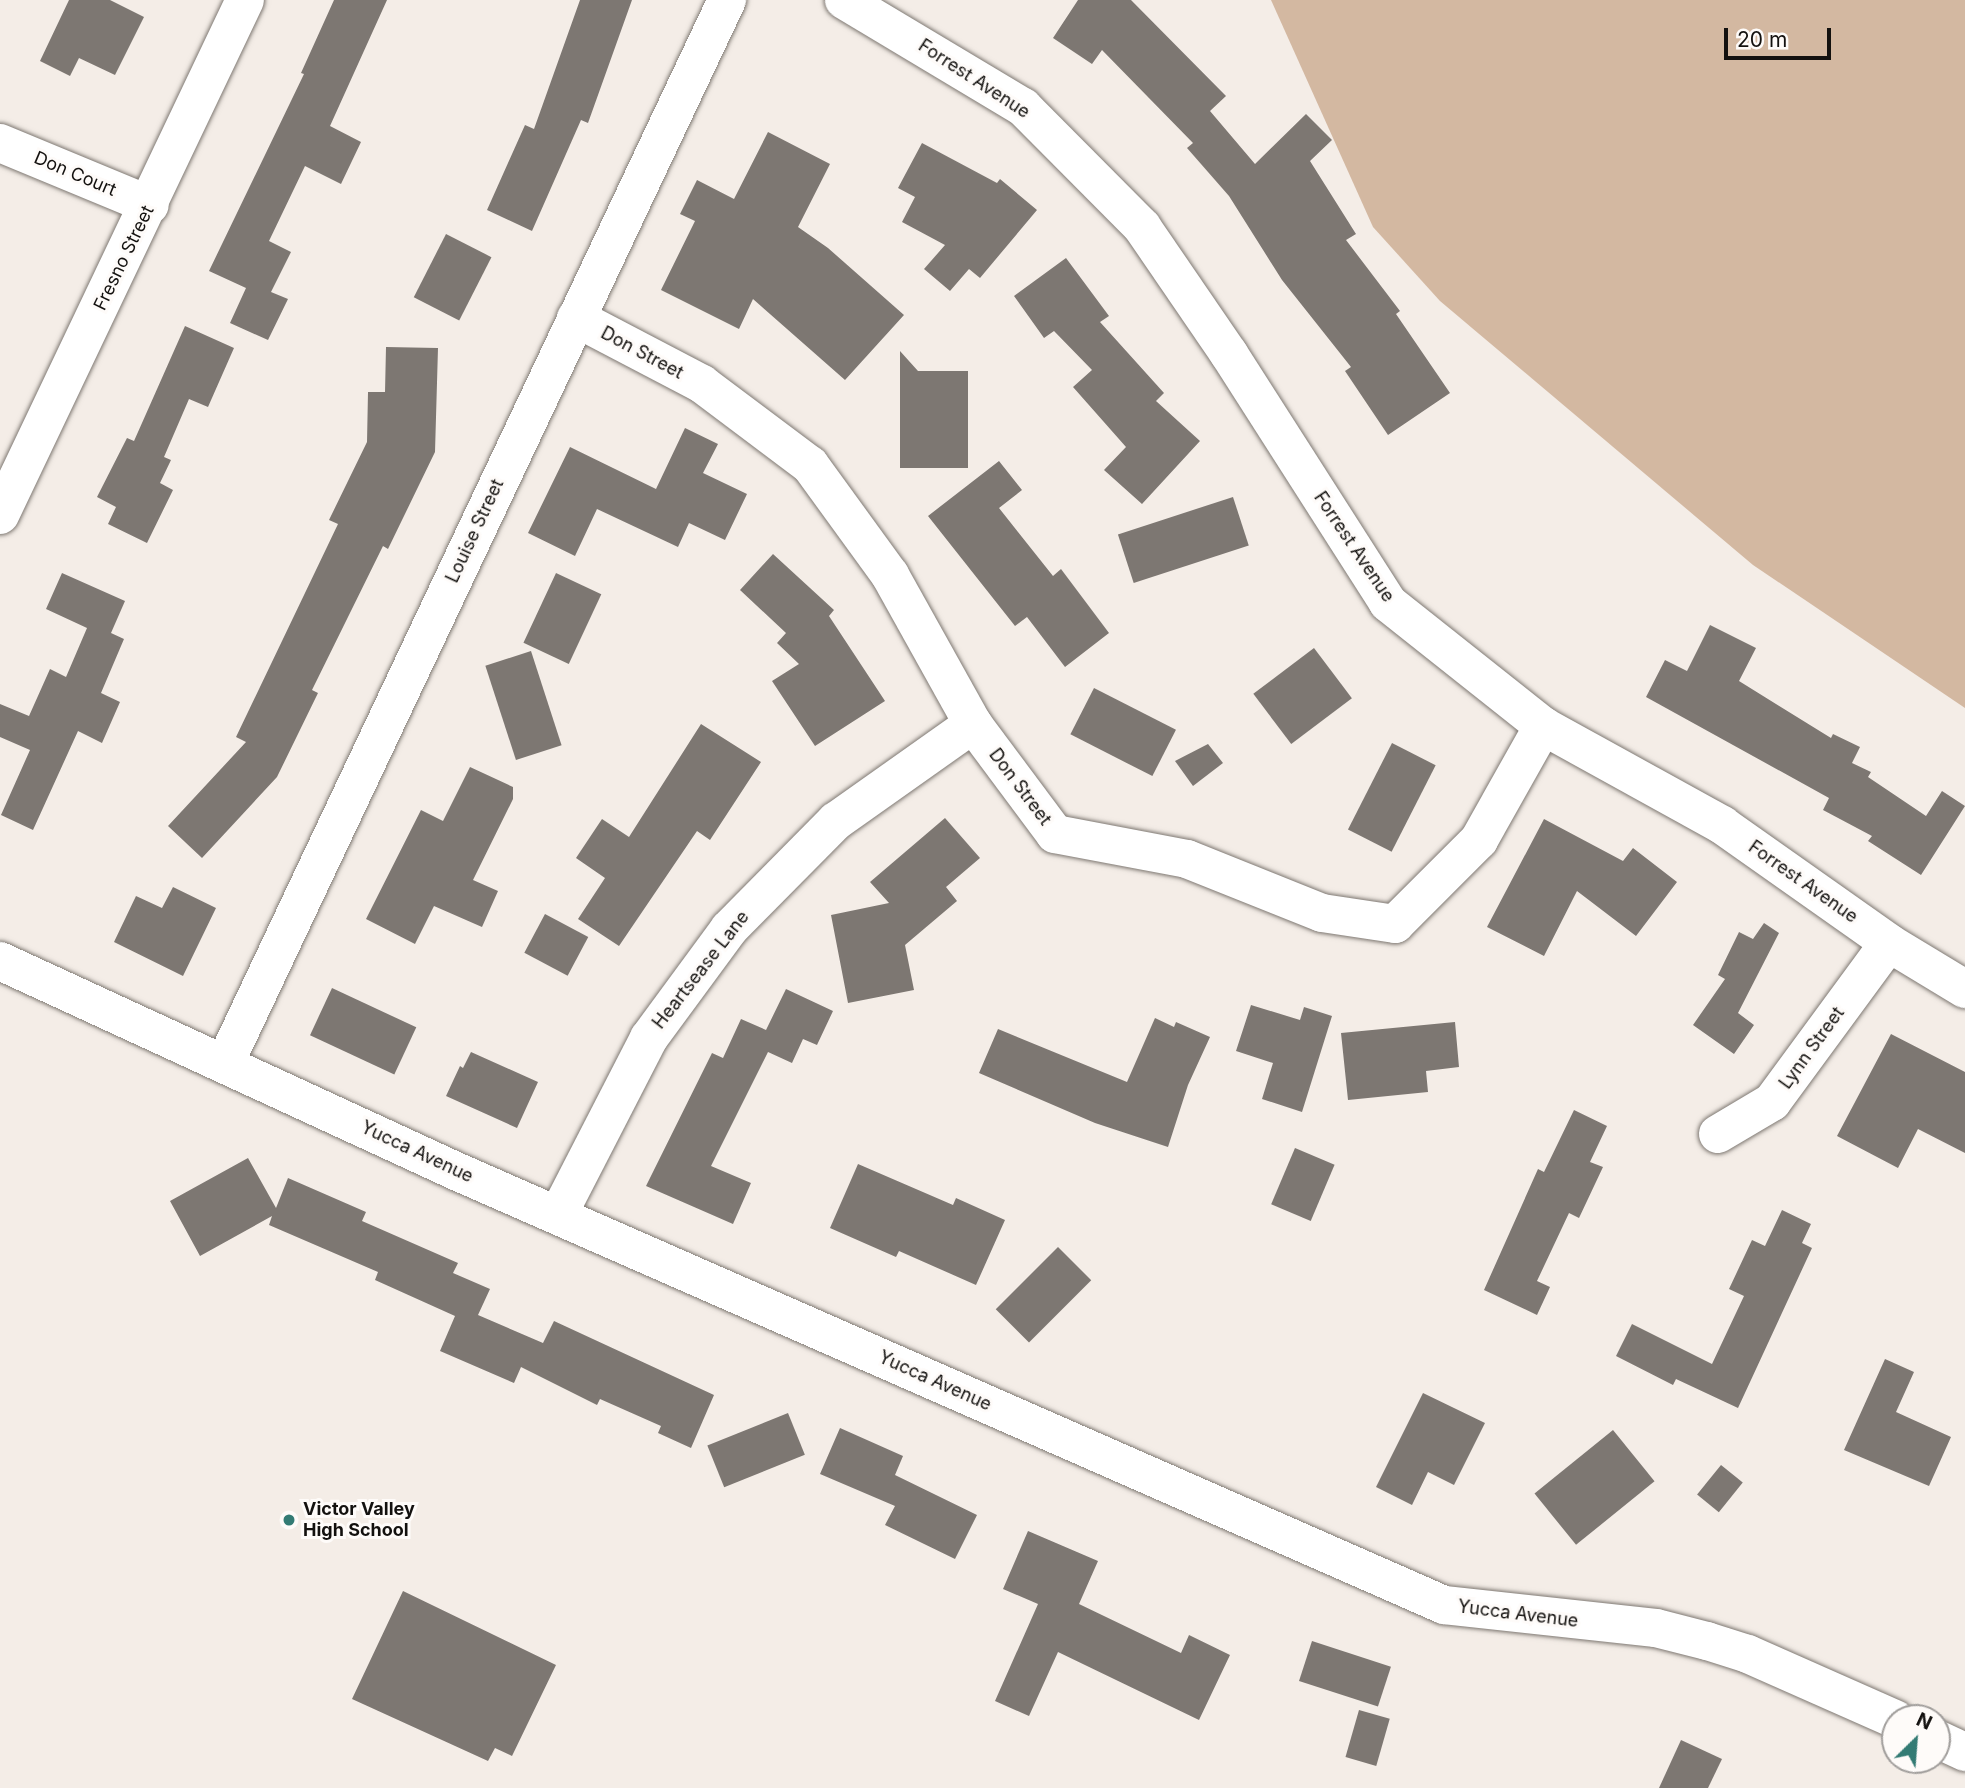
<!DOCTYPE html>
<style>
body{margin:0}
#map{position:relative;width:1965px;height:1788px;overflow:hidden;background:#f4ede7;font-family:Inter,sans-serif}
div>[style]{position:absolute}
.green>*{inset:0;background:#d3b8a1}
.building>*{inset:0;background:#7d7772;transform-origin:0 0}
.roads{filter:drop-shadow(0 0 2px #7e7872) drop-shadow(0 0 2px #7e7872)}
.street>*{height:38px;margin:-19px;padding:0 19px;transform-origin:19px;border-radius:19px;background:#fff}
.dots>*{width:19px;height:19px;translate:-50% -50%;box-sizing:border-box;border:4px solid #fefbf9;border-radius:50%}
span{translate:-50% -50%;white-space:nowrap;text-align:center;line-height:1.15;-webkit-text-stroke:6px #fefbf9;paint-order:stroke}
.street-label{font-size:18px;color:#13110f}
.poi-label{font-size:18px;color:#13110f;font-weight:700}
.left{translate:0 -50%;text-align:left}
.north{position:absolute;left:1881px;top:1704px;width:70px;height:70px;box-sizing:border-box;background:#fefbf9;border:2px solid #a09d9b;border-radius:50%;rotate:25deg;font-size:19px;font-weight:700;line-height:28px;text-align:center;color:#13110f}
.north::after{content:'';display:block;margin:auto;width:24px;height:32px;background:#337b74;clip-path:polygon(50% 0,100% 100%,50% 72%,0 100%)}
.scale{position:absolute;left:1724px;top:28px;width:107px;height:32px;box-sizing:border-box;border:4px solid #13110f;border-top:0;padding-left:9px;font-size:21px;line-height:24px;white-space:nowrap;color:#13110f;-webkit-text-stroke:5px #fefbf9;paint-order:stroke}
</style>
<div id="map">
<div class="green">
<i style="clip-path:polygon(1271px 0,1965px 0,1965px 708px,1753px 565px,1440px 301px,1373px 227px)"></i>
</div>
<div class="building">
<i style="clip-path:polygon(69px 0,110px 0,144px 17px,115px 75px,79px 58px,70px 76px,40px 61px)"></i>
<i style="clip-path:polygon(334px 0,387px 0,330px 126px,361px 142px,341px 184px,305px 166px,269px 241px,291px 252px,271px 292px,288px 299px,268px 340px,230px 323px,246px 288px,209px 271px,304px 74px,301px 73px)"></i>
<i style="clip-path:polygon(580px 0,632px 0,588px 123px,581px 120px,532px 231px,487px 210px,525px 125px,534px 129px)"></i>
<i style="clip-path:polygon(1078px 0,1131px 0,1226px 96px,1210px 111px,1255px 164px,1306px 114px,1332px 140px,1310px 161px,1356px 234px,1346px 240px,1400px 311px,1396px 314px,1450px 393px,1388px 435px,1345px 371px,1351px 367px,1282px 280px,1229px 196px,1187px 148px,1193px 143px,1102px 50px,1092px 64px,1053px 38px)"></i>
<i style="clip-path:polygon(768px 132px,830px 164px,798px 227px,828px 248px,904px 315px,845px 380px,753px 299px,739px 329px,661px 290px,695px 221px,680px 214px,697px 180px,734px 199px)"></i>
<i style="clip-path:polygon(922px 143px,997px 183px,1000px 179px,1037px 210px,980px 278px,969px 269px,950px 291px,924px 269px,945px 245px,902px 222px,915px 197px,898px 188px)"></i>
<i style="left:446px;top:234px;width:51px;height:71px;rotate:27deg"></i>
<i style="clip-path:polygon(1066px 258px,1109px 316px,1100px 322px,1164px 393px,1156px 401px,1200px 441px,1142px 504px,1104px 470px,1126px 447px,1073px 387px,1092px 370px,1054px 331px,1044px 338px,1014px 296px)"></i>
<i style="clip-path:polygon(185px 326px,234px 348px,208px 407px,189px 399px,164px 457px,171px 460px,160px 483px,173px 490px,147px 543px,108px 524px,116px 507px,97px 497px,127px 438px,134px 441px)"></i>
<i style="clip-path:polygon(386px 347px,438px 348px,435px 452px,388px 549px,383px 546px,312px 690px,318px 693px,277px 777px,202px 858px,168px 826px,246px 742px,236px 737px,338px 524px,329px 520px,367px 442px,368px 392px,385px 392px)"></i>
<i style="clip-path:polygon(900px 351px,918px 371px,968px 371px,968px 468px,900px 468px)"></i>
<i style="clip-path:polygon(685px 428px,718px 444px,703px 473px,747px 494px,725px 540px,689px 523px,678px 547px,597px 509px,575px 556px,528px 533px,570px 447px,656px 489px)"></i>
<i style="clip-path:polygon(999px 461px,1022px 490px,999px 508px,1053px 576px,1061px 569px,1109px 633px,1065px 667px,1027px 617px,1015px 626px,928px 516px)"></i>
<i style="left:1233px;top:497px;width:51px;height:121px;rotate:72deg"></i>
<i style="clip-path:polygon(773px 554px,834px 610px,829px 616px,885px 701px,815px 746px,772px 681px,799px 664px,777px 643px,786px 633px,740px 590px)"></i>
<i style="clip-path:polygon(62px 573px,125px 601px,111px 633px,124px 639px,101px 693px,120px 702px,102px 743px,78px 731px,33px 830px,1px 815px,30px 750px,0 737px,0 704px,29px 716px,50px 669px,66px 677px,87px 628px,46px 609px)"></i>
<i style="left:556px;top:573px;width:50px;height:77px;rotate:25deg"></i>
<i style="clip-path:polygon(1710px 625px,1756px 648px,1739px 681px,1831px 738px,1833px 734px,1860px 747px,1852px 763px,1871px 772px,1868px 777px,1926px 816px,1942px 791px,1965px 806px,1921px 875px,1868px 841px,1872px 836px,1823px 810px,1829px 798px,1646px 697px,1665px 660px,1687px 671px)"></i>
<i style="left:1314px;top:648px;width:63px;height:76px;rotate:53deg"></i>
<i style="left:531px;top:651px;width:99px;height:48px;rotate:72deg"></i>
<i style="left:1094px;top:688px;width:92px;height:52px;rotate:27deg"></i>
<i style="clip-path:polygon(701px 724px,761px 762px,710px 840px,697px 831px,619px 946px,578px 919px,605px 878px,576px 858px,602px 819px,629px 837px)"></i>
<i style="left:1392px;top:743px;width:49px;height:97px;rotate:27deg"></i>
<i style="clip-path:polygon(1208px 744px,1223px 763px,1193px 786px,1175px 761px)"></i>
<i style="clip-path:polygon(470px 767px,513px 787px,513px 799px,473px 880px,498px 891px,482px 927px,434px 906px,415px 944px,366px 919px,421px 810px,443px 821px)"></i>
<i style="clip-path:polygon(945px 818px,980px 858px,946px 887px,957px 901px,905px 945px,914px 990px,848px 1003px,831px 915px,889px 903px,870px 882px)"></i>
<i style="clip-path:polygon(1544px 819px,1623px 861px,1633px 848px,1677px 882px,1636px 936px,1577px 891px,1544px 956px,1487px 927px)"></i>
<i style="clip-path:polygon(173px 887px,216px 908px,183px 976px,114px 942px,136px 896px,162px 908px)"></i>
<i style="left:545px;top:914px;width:49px;height:44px;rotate:28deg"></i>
<i style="clip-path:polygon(1764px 923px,1779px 933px,1738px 1013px,1754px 1025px,1734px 1054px,1693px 1025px,1725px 979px,1718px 975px,1739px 932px,1753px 939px)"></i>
<i style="left:332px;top:988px;width:93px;height:52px;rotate:25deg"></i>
<i style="clip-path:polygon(786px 989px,833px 1011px,817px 1045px,803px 1039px,792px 1063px,768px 1052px,711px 1166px,751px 1183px,733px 1224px,646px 1186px,712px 1053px,723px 1058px,741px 1019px,766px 1030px)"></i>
<i style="clip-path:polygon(1251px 1005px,1300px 1020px,1304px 1007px,1332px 1016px,1302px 1112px,1262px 1099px,1273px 1063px,1236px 1051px)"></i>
<i style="clip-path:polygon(1155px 1018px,1174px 1027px,1176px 1022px,1210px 1037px,1188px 1085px,1168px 1147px,1095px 1123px,979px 1073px,998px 1029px,1127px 1082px)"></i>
<i style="clip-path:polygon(1455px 1022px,1459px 1067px,1426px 1071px,1428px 1092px,1348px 1100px,1341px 1033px)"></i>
<i style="clip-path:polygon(1891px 1034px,1965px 1072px,1965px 1153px,1918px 1129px,1898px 1168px,1837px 1136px)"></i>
<i style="clip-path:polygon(471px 1052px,538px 1082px,517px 1128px,446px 1096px,460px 1066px,463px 1068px)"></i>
<i style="clip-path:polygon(1574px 1110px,1607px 1126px,1590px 1162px,1603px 1167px,1579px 1218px,1569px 1213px,1537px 1281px,1550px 1287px,1537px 1315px,1484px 1290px,1538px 1169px,1544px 1172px)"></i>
<i style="left:1295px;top:1148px;width:43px;height:61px;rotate:23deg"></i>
<i style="clip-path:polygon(248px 1158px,276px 1208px,288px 1178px,366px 1212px,362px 1221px,458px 1263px,453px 1273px,490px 1289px,478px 1315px,543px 1343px,554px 1321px,714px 1395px,691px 1448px,658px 1433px,661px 1426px,600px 1399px,597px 1405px,521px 1367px,514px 1383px,440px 1351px,455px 1316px,375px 1280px,378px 1272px,269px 1225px,272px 1216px,200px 1256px,170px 1201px)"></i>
<i style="clip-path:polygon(858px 1164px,953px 1205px,956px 1198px,1005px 1220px,976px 1285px,899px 1251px,896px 1257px,830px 1228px)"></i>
<i style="clip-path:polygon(1782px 1210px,1811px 1224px,1802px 1243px,1812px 1248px,1738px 1408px,1676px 1379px,1673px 1385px,1616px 1356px,1632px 1324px,1712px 1364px,1744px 1296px,1729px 1289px,1752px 1240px,1765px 1246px)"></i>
<i style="left:1058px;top:1247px;width:47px;height:88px;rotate:45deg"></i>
<i style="clip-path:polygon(1885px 1359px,1914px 1372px,1896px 1412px,1951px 1437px,1929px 1486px,1844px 1450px)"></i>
<i style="clip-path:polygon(1423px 1393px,1485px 1423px,1454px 1485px,1428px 1472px,1412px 1505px,1376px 1487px)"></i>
<i style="left:788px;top:1413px;width:45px;height:87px;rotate:68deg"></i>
<i style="clip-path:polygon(840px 1428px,903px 1456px,895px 1475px,977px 1515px,955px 1559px,885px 1525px,895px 1506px,820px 1474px)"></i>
<i style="left:1613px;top:1430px;width:66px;height:101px;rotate:51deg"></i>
<i style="left:1721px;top:1465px;width:28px;height:38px;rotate:39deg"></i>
<i style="clip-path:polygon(1028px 1531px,1098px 1561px,1079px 1604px,1181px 1653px,1189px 1635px,1230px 1655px,1199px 1720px,1058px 1652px,1029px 1716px,995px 1701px,1038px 1604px,1003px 1589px)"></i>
<i style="clip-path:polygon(403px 1591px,556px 1665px,512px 1756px,495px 1748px,488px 1761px,352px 1699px)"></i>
<i style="left:1312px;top:1641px;width:83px;height:42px;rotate:18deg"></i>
<i style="left:1359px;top:1710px;width:32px;height:49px;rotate:16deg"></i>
<i style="clip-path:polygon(1681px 1740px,1722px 1759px,1708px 1788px,1659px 1788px)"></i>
</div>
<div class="roads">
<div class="street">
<i style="left:844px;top:0;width:209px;rotate:30.9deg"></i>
<i style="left:1023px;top:107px;width:169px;rotate:45.2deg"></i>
<i style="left:1142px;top:227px;width:154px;rotate:55.6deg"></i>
<i style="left:1229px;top:354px;width:295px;rotate:57.4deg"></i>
<i style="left:1388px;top:603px;width:198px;rotate:38.4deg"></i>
<i style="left:1543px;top:726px;width:205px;rotate:28.9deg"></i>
<i style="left:1722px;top:825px;width:204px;rotate:35.2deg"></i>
<i style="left:1889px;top:943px;width:89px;rotate:31.2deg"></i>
<i style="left:0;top:143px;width:162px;rotate:22.5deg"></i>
<i style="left:576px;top:318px;width:142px;rotate:27.6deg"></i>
<i style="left:702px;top:384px;width:135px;rotate:36.9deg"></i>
<i style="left:810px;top:465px;width:136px;rotate:54deg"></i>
<i style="left:890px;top:575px;width:171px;rotate:60.9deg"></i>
<i style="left:973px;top:724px;width:137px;rotate:53.3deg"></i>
<i style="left:1055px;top:834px;width:134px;rotate:10.7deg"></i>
<i style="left:1187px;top:859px;width:145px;rotate:21.8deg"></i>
<i style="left:1322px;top:913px;width:74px;rotate:8.6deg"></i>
<i style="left:1395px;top:924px;width:119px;rotate:-45deg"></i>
<i style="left:1479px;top:840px;width:131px;rotate:-60.7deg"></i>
<i style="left:0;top:515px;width:570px;rotate:-64.56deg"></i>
<i style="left:0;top:961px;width:504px;rotate:24.74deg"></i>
<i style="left:458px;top:1172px;width:1077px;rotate:23.71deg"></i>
<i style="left:1444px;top:1605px;width:213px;rotate:6.2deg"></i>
<i style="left:1656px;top:1628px;width:53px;rotate:14.3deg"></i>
<i style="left:1707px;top:1641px;width:43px;rotate:17.6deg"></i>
<i style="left:1748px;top:1654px;width:161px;rotate:23.9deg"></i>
<i style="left:225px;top:1063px;width:1176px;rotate:-64.72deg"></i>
<i style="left:1718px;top:1134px;width:63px;rotate:-30.7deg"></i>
<i style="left:1772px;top:1102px;width:197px;rotate:-53.7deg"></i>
<i style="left:558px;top:1215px;width:199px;rotate:-62.8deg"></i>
<i style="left:649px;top:1038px;width:135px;rotate:-53.7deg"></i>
<i style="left:729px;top:929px;width:152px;rotate:-45.3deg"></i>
<i style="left:836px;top:821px;width:168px;rotate:-35.3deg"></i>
<i style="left:1937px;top:1739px;width:31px;rotate:25deg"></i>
</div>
</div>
<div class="dots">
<i style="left:289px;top:1520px;background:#337b74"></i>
</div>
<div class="street-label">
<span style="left:974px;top:79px;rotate:33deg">Forrest Avenue</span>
<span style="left:75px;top:174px;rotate:23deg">Don Court</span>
<span style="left:124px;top:258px;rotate:-64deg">Fresno Street</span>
<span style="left:642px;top:353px;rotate:28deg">Don Street</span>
<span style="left:475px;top:531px;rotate:-65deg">Louise Street</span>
<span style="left:1354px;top:547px;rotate:56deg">Forrest Avenue</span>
<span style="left:1020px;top:787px;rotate:53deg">Don Street</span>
<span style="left:1803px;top:882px;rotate:35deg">Forrest Avenue</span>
<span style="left:701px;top:970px;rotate:-52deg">Heartsease Lane</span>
<span style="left:1812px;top:1048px;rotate:-54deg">Lynn Street</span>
<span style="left:417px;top:1152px;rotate:25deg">Yucca Avenue</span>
<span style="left:935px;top:1381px;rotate:24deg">Yucca Avenue</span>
<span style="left:1518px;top:1614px;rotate:7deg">Yucca Avenue</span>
</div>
<div class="poi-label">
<span class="left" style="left:303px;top:1520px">Victor Valley<br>High School</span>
</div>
<div class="north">N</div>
<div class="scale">20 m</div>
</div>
